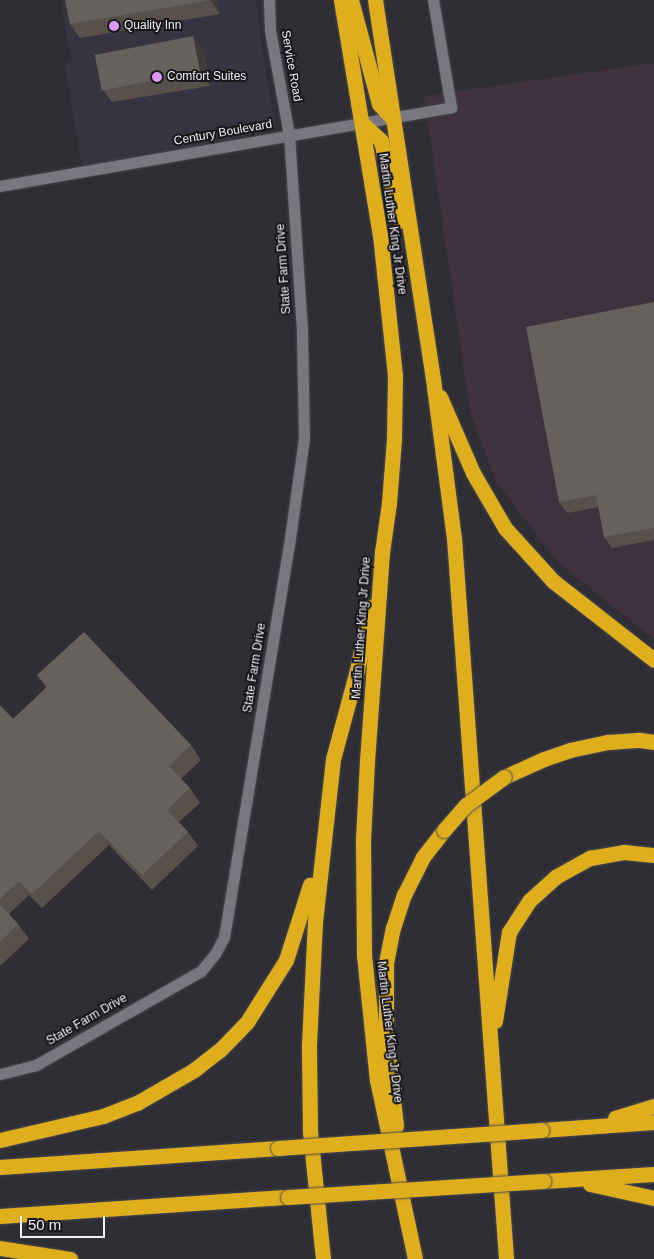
<!DOCTYPE html>
<style>
body{margin:0}
#map{position:relative;width:654px;height:1259px;overflow:hidden;background:#2f2e35;font-family:Helvetica,sans-serif}
div>[style]{position:absolute}
.built>*{inset:0;background:#373441}
.industrial>*{inset:0;background:#40313e}
.roads{filter:drop-shadow(0 0 1px #4b4a51) drop-shadow(0 0 1px #4b4a51)}
.street>*{height:11px;margin:-5.5px;padding:0 5.5px;transform-origin:5.5px;border-radius:5.5px;background:#78767f}
.highway>*{height:15px;margin:-7.5px;padding:0 7.5px;transform-origin:7.5px;border-radius:7.5px;background:#deae1d}
.bridges{filter:drop-shadow(0 0 1px #4b4a51) drop-shadow(0 0 1px #4b4a51)}
.highway-bridge>*{height:15px;margin:-7.5px;padding:0 7.5px;transform-origin:7.5px;border-radius:7.5px;background:#deae1d}
.wall>*{inset:0;background:#57504b}
.shaded-wall>*{inset:0;background:#403b3a}
.building>*{inset:0;background:#67615d;transform-origin:0 0}
.dots>*{width:14px;height:14px;translate:-50% -50%;box-sizing:border-box;border:2px solid #17171a;border-radius:50%}
span{translate:-50% -50%;white-space:nowrap;text-align:center;line-height:1.15;-webkit-text-stroke:4px #17171a;paint-order:stroke}
.poi-label{font-size:12px;color:#f1f0f5}
.left{translate:0 -50%;text-align:left}
.street-label{font-size:12px;color:#f1f0f5}
.scale{position:absolute;left:20px;top:1216px;width:85px;height:22px;box-sizing:border-box;border:2px solid #f1f0f5;border-top:0;padding-left:6px;font-size:15px;line-height:18px;white-space:nowrap;color:#f1f0f5;-webkit-text-stroke:4px #17171a;paint-order:stroke}
</style>
<div id="map">
<div class="built">
<i style="clip-path:polygon(61px 0,256px 0,260px 36px,275px 124px,272px 127px,262px 130px,262px 133px,251px 135px,82px 166px,65px 63px,71px 61px)"></i>
</div>
<div class="industrial">
<i style="clip-path:polygon(654px 63px,654px 639px,558px 562px,496px 482px,470px 412px,424px 96px)"></i>
</div>
<div class="roads">
<div class="street">
<i style="left:0;top:186px;width:458px;rotate:-9.9deg"></i>
<i style="left:451px;top:107px;width:109px;rotate:-99.5deg"></i>
<i style="left:0;top:1074px;width:37px;rotate:-14deg"></i>
<i style="left:36px;top:1065px;width:190px;rotate:-29.7deg"></i>
<i style="left:201px;top:971px;width:22px;rotate:-51deg"></i>
<i style="left:215px;top:954px;width:19px;rotate:-62deg"></i>
<i style="left:224px;top:937px;width:397px;rotate:-80.6deg"></i>
<i style="left:289px;top:545px;width:108px;rotate:-82deg"></i>
<i style="left:304px;top:438px;width:108px;rotate:-91.1deg"></i>
<i style="left:302px;top:330px;width:195px;rotate:-93.8deg"></i>
<i style="left:289px;top:135px;width:107px;rotate:-100.3deg"></i>
<i style="left:270px;top:30px;width:30px;rotate:-92deg"></i>
</div>
<div class="highway">
<i style="left:341px;top:0;width:238px;rotate:80.6deg"></i>
<i style="left:380px;top:235px;width:141px;rotate:83.9deg"></i>
<i style="left:395px;top:375px;width:64px;rotate:90.9deg"></i>
<i style="left:394px;top:439px;width:64px;rotate:94.5deg"></i>
<i style="left:389px;top:503px;width:49px;rotate:98.1deg"></i>
<i style="left:382px;top:552px;width:210px;rotate:94.1deg"></i>
<i style="left:367px;top:761px;width:79px;rotate:92.9deg"></i>
<i style="left:363px;top:840px;width:115px;rotate:89.5deg"></i>
<i style="left:364px;top:955px;width:126px;rotate:84.1deg"></i>
<i style="left:377px;top:1080px;width:183px;rotate:78deg"></i>
<i style="left:351px;top:0;width:108px;rotate:74.9deg"></i>
<i style="left:379px;top:104px;width:19px;rotate:47deg"></i>
<i style="left:375px;top:0;width:383px;rotate:81.3deg"></i>
<i style="left:433px;top:379px;width:160px;rotate:82.5deg"></i>
<i style="left:454px;top:538px;width:723px;rotate:85.87deg"></i>
<i style="left:362px;top:123px;width:26px;rotate:43deg"></i>
<i style="left:381px;top:141px;width:82px;rotate:76.6deg"></i>
<i style="left:440px;top:397px;width:83px;rotate:66.5deg"></i>
<i style="left:473px;top:473px;width:64px;rotate:59.8deg"></i>
<i style="left:505px;top:528px;width:72px;rotate:47.8deg"></i>
<i style="left:553px;top:581px;width:128px;rotate:38deg"></i>
<i style="left:504px;top:777px;width:44px;rotate:-24.2deg"></i>
<i style="left:544px;top:759px;width:28px;rotate:-19deg"></i>
<i style="left:570px;top:750px;width:40px;rotate:-12deg"></i>
<i style="left:609px;top:742px;width:31px;rotate:-4deg"></i>
<i style="left:640px;top:740px;width:14px;rotate:8deg"></i>
<i style="left:495px;top:1021px;width:90px;rotate:-81.1deg"></i>
<i style="left:509px;top:932px;width:38px;rotate:-57deg"></i>
<i style="left:530px;top:900px;width:36px;rotate:-42deg"></i>
<i style="left:557px;top:876px;width:38px;rotate:-29deg"></i>
<i style="left:590px;top:858px;width:35px;rotate:-10deg"></i>
<i style="left:624px;top:852px;width:30px;rotate:6deg"></i>
<i style="left:615px;top:1118px;width:41px;rotate:-17.1deg"></i>
<i style="left:396px;top:1126px;width:91px;rotate:-96.3deg"></i>
<i style="left:386px;top:1036px;width:73px;rotate:-90deg"></i>
<i style="left:386px;top:963px;width:36px;rotate:-79deg"></i>
<i style="left:393px;top:928px;width:35px;rotate:-72deg"></i>
<i style="left:404px;top:895px;width:42px;rotate:-63.4deg"></i>
<i style="left:423px;top:857px;width:34px;rotate:-52deg"></i>
<i style="left:541px;top:1130px;width:113px;rotate:-4deg"></i>
<i style="left:0;top:1140px;width:106px;rotate:-13.1deg"></i>
<i style="left:103px;top:1116px;width:36px;rotate:-21deg"></i>
<i style="left:137px;top:1103px;width:66px;rotate:-30.1deg"></i>
<i style="left:194px;top:1070px;width:33px;rotate:-38deg"></i>
<i style="left:220px;top:1050px;width:39px;rotate:-46deg"></i>
<i style="left:247px;top:1022px;width:73px;rotate:-57.8deg"></i>
<i style="left:286px;top:960px;width:79px;rotate:-72.3deg"></i>
<i style="left:0;top:1167px;width:279px;rotate:-3.9deg"></i>
<i style="left:544px;top:1181px;width:110px;rotate:-3.6deg"></i>
<i style="left:590px;top:1184px;width:66px;rotate:12.3deg"></i>
<i style="left:0;top:1216px;width:289px;rotate:-3.8deg"></i>
<i style="left:0;top:1248px;width:71px;rotate:8.9deg"></i>
<i style="left:323px;top:1259px;width:128px;rotate:-95.8deg"></i>
<i style="left:310px;top:1132px;width:88px;rotate:-90.7deg"></i>
<i style="left:309px;top:1044px;width:122px;rotate:-87.2deg"></i>
<i style="left:315px;top:922px;width:164px;rotate:-83.7deg"></i>
<i style="left:333px;top:759px;width:92px;rotate:-74.9deg"></i>
<i style="left:357px;top:670px;width:64px;rotate:-78.3deg"></i>
</div>
</div>
<div class="bridges">
<div class="highway-bridge">
<i style="left:444px;top:830px;width:33px;rotate:-49deg"></i>
<i style="left:466px;top:805px;width:47px;rotate:-36.4deg"></i>
<i style="left:278px;top:1148px;width:264px;rotate:-3.9deg"></i>
<i style="left:288px;top:1197px;width:256px;rotate:-3.6deg"></i>
</div>
</div>
<div class="wall">
<i style="clip-path:polygon(65px 0,217px 0,220px 14px,80px 38px,70px 24px)"></i>
<i style="clip-path:polygon(204px 50px,210px 86px,112px 102px,102px 88px)"></i>
<i style="clip-path:polygon(654px 302px,654px 540px,612px 548px,604px 537px,599px 507px,567px 513px,559px 502px)"></i>
<i style="clip-path:polygon(37px 675px,191px 745px,201px 760px,181px 779px,190px 788px,200px 803px,179px 822px,188px 832px,198px 846px,152px 890px,109px 845px,42px 908px,29px 895px,9px 914px,18px 924px,29px 939px,0 966px,0 705px,13px 719px,46px 688px)"></i>
</div>
<div class="shaded-wall">
<i style="clip-path:polygon(210px 0,217px 0,220px 14px)"></i>
<i style="clip-path:polygon(193px 36px,204px 50px,210px 86px,200px 71px)"></i>
</div>
<div class="building">
<i style="clip-path:polygon(65px 0,210px 0,70px 24px)"></i>
<i style="left:193px;top:36px;width:36px;height:100px;rotate:79deg"></i>
<i style="clip-path:polygon(654px 302px,654px 528px,604px 537px,596px 495px,559px 502px,526px 327px)"></i>
<i style="clip-path:polygon(84px 632px,191px 745px,169px 766px,190px 788px,167px 810px,188px 832px,142px 875px,99px 831px,32px 894px,19px 881px,0 899px,0 705px,13px 719px,48px 686px,37px 675px)"></i>
<i style="clip-path:polygon(0 905px,18px 924px,0 942px)"></i>
</div>
<div class="dots">
<i style="left:114px;top:26px;background:#dc99f4"></i>
<i style="left:157px;top:77px;background:#dc99f4"></i>
</div>
<div class="poi-label">
<span class="left" style="left:124px;top:26px">Quality Inn</span>
<span class="left" style="left:167px;top:77px">Comfort Suites</span>
</div>
<div class="street-label">
<span style="left:291px;top:66px;rotate:80deg">Service Road</span>
<span style="left:223px;top:133px;rotate:-10deg">Century Boulevard</span>
<span style="left:392px;top:224px;rotate:82deg">Martin Luther King Jr Drive</span>
<span style="left:284px;top:269px;rotate:-94deg">State Farm Drive</span>
<span style="left:362px;top:628px;rotate:-86deg">Martin Luther King Jr Drive</span>
<span style="left:255px;top:668px;rotate:-81deg">State Farm Drive</span>
<span style="left:87px;top:1020px;rotate:-30deg">State Farm Drive</span>
<span style="left:389px;top:1032px;rotate:83deg">Martin Luther King Jr Drive</span>
</div>
<div class="scale">50 m</div>
</div>
